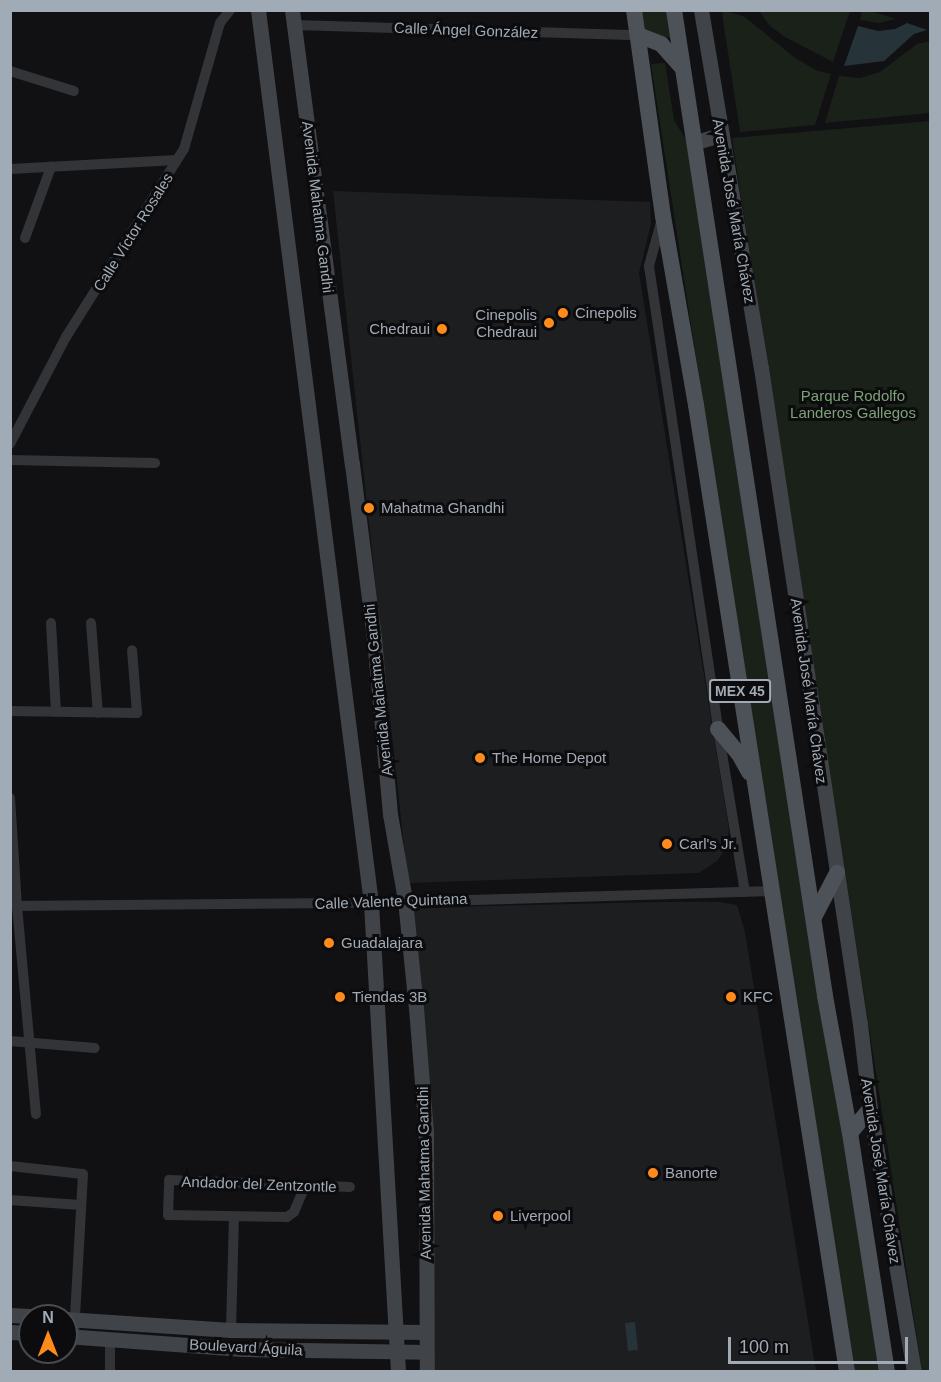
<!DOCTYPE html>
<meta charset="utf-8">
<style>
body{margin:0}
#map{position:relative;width:941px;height:1382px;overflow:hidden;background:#111113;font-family:Helvetica,sans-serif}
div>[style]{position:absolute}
.built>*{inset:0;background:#1d1e20}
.green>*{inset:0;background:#192119}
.water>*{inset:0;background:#263338;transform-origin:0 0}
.street>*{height:10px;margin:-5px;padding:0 5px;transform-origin:5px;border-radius:5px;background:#323438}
.secondary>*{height:15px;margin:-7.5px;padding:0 7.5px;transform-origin:7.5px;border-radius:7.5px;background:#404348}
.primary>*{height:16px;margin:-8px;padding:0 8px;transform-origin:8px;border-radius:8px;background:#4d5158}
.dots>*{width:16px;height:16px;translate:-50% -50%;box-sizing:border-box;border:3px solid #0c0c0e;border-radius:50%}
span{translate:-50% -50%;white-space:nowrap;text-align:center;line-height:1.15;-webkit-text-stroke:6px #0c0c0e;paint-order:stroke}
.shield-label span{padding:2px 4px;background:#0c0c0e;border:2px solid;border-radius:4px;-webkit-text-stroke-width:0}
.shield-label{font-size:14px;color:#a1abb5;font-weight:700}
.street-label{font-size:15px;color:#a1abb5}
.poi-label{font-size:15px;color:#a1abb5}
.left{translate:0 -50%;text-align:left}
.right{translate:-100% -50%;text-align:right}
.park-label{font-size:15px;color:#7ba276}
.frame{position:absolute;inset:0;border:12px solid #a1abb5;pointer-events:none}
.north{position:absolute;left:18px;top:1304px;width:60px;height:60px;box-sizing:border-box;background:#0c0c0e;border:2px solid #484c51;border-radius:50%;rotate:0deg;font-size:16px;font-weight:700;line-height:24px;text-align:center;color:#a1abb5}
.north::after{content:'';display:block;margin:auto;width:21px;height:27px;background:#ff8b1d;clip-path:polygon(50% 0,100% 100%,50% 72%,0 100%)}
.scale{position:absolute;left:728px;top:1337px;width:180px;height:27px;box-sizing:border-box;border:3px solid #a1abb5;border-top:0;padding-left:8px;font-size:18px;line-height:21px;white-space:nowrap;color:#a1abb5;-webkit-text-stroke:4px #0c0c0e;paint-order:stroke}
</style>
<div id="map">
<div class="built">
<i style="clip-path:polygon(333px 191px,650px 202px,651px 224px,639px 273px,729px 830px,726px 848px,717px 861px,699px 873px,408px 883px)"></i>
<i style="clip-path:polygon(658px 902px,720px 902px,737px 905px,745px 932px,816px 1371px,431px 1371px,406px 908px)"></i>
</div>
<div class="green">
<i style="clip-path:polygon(638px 11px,672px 11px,677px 41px,640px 28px)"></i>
<i style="clip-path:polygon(727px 11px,745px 17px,795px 58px,818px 71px,831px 74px,815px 125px,740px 132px,722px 13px)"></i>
<i style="clip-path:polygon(759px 11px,850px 11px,833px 62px,785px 37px,770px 26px)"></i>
<i style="clip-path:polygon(862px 11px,871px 11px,896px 19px,879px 23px,860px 20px)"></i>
<i style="clip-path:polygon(930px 41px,930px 113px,825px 123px,839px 76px,860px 78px,880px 72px,917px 44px)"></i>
<i style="clip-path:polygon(665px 63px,674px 120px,694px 153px,883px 1371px,851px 1371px,651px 64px)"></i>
<i style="clip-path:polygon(930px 121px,930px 1371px,922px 1371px,732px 138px)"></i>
</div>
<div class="water">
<i style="clip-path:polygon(907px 23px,927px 30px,914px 34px,884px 61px,844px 66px,858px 26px,878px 31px,895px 29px)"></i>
<i style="left:635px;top:1322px;width:28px;height:10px;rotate:84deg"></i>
</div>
<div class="street">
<i style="left:295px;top:25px;width:343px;rotate:1.7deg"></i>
<i style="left:10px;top:71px;width:67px;rotate:17.4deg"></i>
<i style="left:10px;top:169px;width:167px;rotate:-3.1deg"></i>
<i style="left:661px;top:222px;width:46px;rotate:105.3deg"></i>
<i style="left:649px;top:266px;width:468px;rotate:81.5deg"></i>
<i style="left:718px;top:729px;width:165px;rotate:80.6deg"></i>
<i style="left:25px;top:238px;width:76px;rotate:-69.9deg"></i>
<i style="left:10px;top:444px;width:121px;rotate:-62.4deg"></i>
<i style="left:66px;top:337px;width:222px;rotate:-57.9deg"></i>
<i style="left:184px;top:149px;width:131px;rotate:-74.1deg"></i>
<i style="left:220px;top:23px;width:16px;rotate:-52deg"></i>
<i style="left:10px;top:460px;width:145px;rotate:1.2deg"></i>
<i style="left:51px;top:623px;width:89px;rotate:86.8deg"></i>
<i style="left:91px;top:623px;width:90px;rotate:85.6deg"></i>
<i style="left:10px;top:711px;width:127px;rotate:0.9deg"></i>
<i style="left:137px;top:713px;width:63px;rotate:-94.5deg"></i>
<i style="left:10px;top:798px;width:108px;rotate:86.3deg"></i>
<i style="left:17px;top:906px;width:209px;rotate:84.8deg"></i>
<i style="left:10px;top:906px;width:361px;rotate:-0.5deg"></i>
<i style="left:371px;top:903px;width:401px;rotate:-1.7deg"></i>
<i style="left:10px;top:1041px;width:85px;rotate:4.7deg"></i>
<i style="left:10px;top:1166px;width:73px;rotate:6.3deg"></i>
<i style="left:83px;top:1174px;width:162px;rotate:93.2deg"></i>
<i style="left:305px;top:1186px;width:28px;rotate:113deg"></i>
<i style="left:294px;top:1212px;width:9px;rotate:144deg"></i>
<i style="left:287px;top:1217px;width:119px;rotate:-179deg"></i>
<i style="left:168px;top:1215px;width:35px;rotate:-88deg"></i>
<i style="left:169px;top:1180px;width:181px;rotate:2.2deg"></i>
<i style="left:10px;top:1200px;width:70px;rotate:4.1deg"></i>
<i style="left:231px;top:1330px;width:113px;rotate:-88.5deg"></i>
<i style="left:110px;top:1339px;width:33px;rotate:90deg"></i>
</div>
<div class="secondary">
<i style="left:258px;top:10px;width:900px;rotate:82.79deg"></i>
<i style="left:371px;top:903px;width:470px;rotate:86.7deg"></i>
<i style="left:292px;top:10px;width:458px;rotate:82.5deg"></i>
<i style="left:352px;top:464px;width:175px;rotate:82.8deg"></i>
<i style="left:374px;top:638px;width:177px;rotate:84.8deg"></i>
<i style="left:390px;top:814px;width:87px;rotate:80.1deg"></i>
<i style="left:405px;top:900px;width:109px;rotate:84.2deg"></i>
<i style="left:416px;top:1008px;width:124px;rotate:85.4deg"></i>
<i style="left:426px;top:1132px;width:240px;rotate:89.8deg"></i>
<i style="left:701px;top:10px;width:363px;rotate:80.5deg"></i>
<i style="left:761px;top:368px;width:663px;rotate:81.42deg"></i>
<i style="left:860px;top:1024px;width:86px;rotate:83.3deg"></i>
<i style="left:870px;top:1109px;width:267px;rotate:80.5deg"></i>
<i style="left:696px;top:142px;width:26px;rotate:-16deg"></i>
<i style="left:10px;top:1315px;width:20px;rotate:3deg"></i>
<i style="left:66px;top:1319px;width:165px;rotate:3.8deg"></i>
<i style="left:231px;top:1330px;width:195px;rotate:0.6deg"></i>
<i style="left:10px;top:1332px;width:20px;rotate:3deg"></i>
<i style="left:66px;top:1336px;width:177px;rotate:4.2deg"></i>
<i style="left:243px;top:1349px;width:183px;rotate:0.9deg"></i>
</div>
<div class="primary">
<i style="left:634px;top:10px;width:208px;rotate:82deg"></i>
<i style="left:663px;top:216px;width:192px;rotate:80.1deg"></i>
<i style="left:696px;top:405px;width:979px;rotate:81.12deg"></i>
<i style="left:674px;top:10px;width:997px;rotate:81.29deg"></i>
<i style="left:825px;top:996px;width:139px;rotate:79.7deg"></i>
<i style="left:850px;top:1133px;width:242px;rotate:81.2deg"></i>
<i style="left:638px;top:35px;width:25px;rotate:21deg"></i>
<i style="left:661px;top:44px;width:31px;rotate:48deg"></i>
<i style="left:718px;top:729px;width:33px;rotate:50deg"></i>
<i style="left:739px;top:754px;width:21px;rotate:61deg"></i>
<i style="left:814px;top:917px;width:50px;rotate:-62.4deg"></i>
<i style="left:850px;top:1133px;width:31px;rotate:-50deg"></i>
</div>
<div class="dots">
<i style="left:563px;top:313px;background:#ff8b1d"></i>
<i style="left:549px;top:323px;background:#ff8b1d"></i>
<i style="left:442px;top:329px;background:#ff8b1d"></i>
<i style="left:369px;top:508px;background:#ff8b1d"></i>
<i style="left:480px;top:758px;background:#ff8b1d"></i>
<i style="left:667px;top:844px;background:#ff8b1d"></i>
<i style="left:329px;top:943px;background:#ff8b1d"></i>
<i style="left:340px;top:997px;background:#ff8b1d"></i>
<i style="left:731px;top:997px;background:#ff8b1d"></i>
<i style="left:653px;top:1173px;background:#ff8b1d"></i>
<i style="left:498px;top:1216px;background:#ff8b1d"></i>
</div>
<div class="shield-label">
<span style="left:740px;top:691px">MEX 45</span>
</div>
<div class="street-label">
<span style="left:466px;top:30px;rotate:2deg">Calle Ángel González</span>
<span style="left:318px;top:207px;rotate:83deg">Avenida Mahatma Gandhi</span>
<span style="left:734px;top:211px;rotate:80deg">Avenida José María Chávez</span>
<span style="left:133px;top:232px;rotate:-58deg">Calle Víctor Rosales</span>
<span style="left:378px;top:690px;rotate:-96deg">Avenida Mahatma Gandhi</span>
<span style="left:809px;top:691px;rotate:82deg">Avenida José María Chávez</span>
<span style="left:391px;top:901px;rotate:-2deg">Calle Valente Quintana</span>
<span style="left:881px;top:1171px;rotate:81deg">Avenida José María Chávez</span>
<span style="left:424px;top:1173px;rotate:-91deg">Avenida Mahatma Gandhi</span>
<span style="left:259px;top:1184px;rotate:2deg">Andador del Zentzontle</span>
<span style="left:246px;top:1347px;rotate:3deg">Boulevard Águila</span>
</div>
<div class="poi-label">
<span class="left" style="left:575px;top:313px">Cinepolis</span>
<span class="right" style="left:537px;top:323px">Cinepolis<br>Chedraui</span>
<span class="right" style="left:430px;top:329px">Chedraui</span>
<span class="left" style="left:381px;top:508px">Mahatma Ghandhi</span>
<span class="left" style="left:492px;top:758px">The Home Depot</span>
<span class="left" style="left:679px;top:844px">Carl's Jr.</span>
<span class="left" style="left:341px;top:943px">Guadalajara</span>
<span class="left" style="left:352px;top:997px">Tiendas 3B</span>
<span class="left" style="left:743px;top:997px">KFC</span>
<span class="left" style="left:665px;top:1173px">Banorte</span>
<span class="left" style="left:510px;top:1216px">Liverpool</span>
</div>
<div class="park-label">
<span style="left:853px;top:404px">Parque Rodolfo<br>Landeros Gallegos</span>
</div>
<div class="frame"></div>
<div class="north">N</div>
<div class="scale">100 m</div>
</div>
